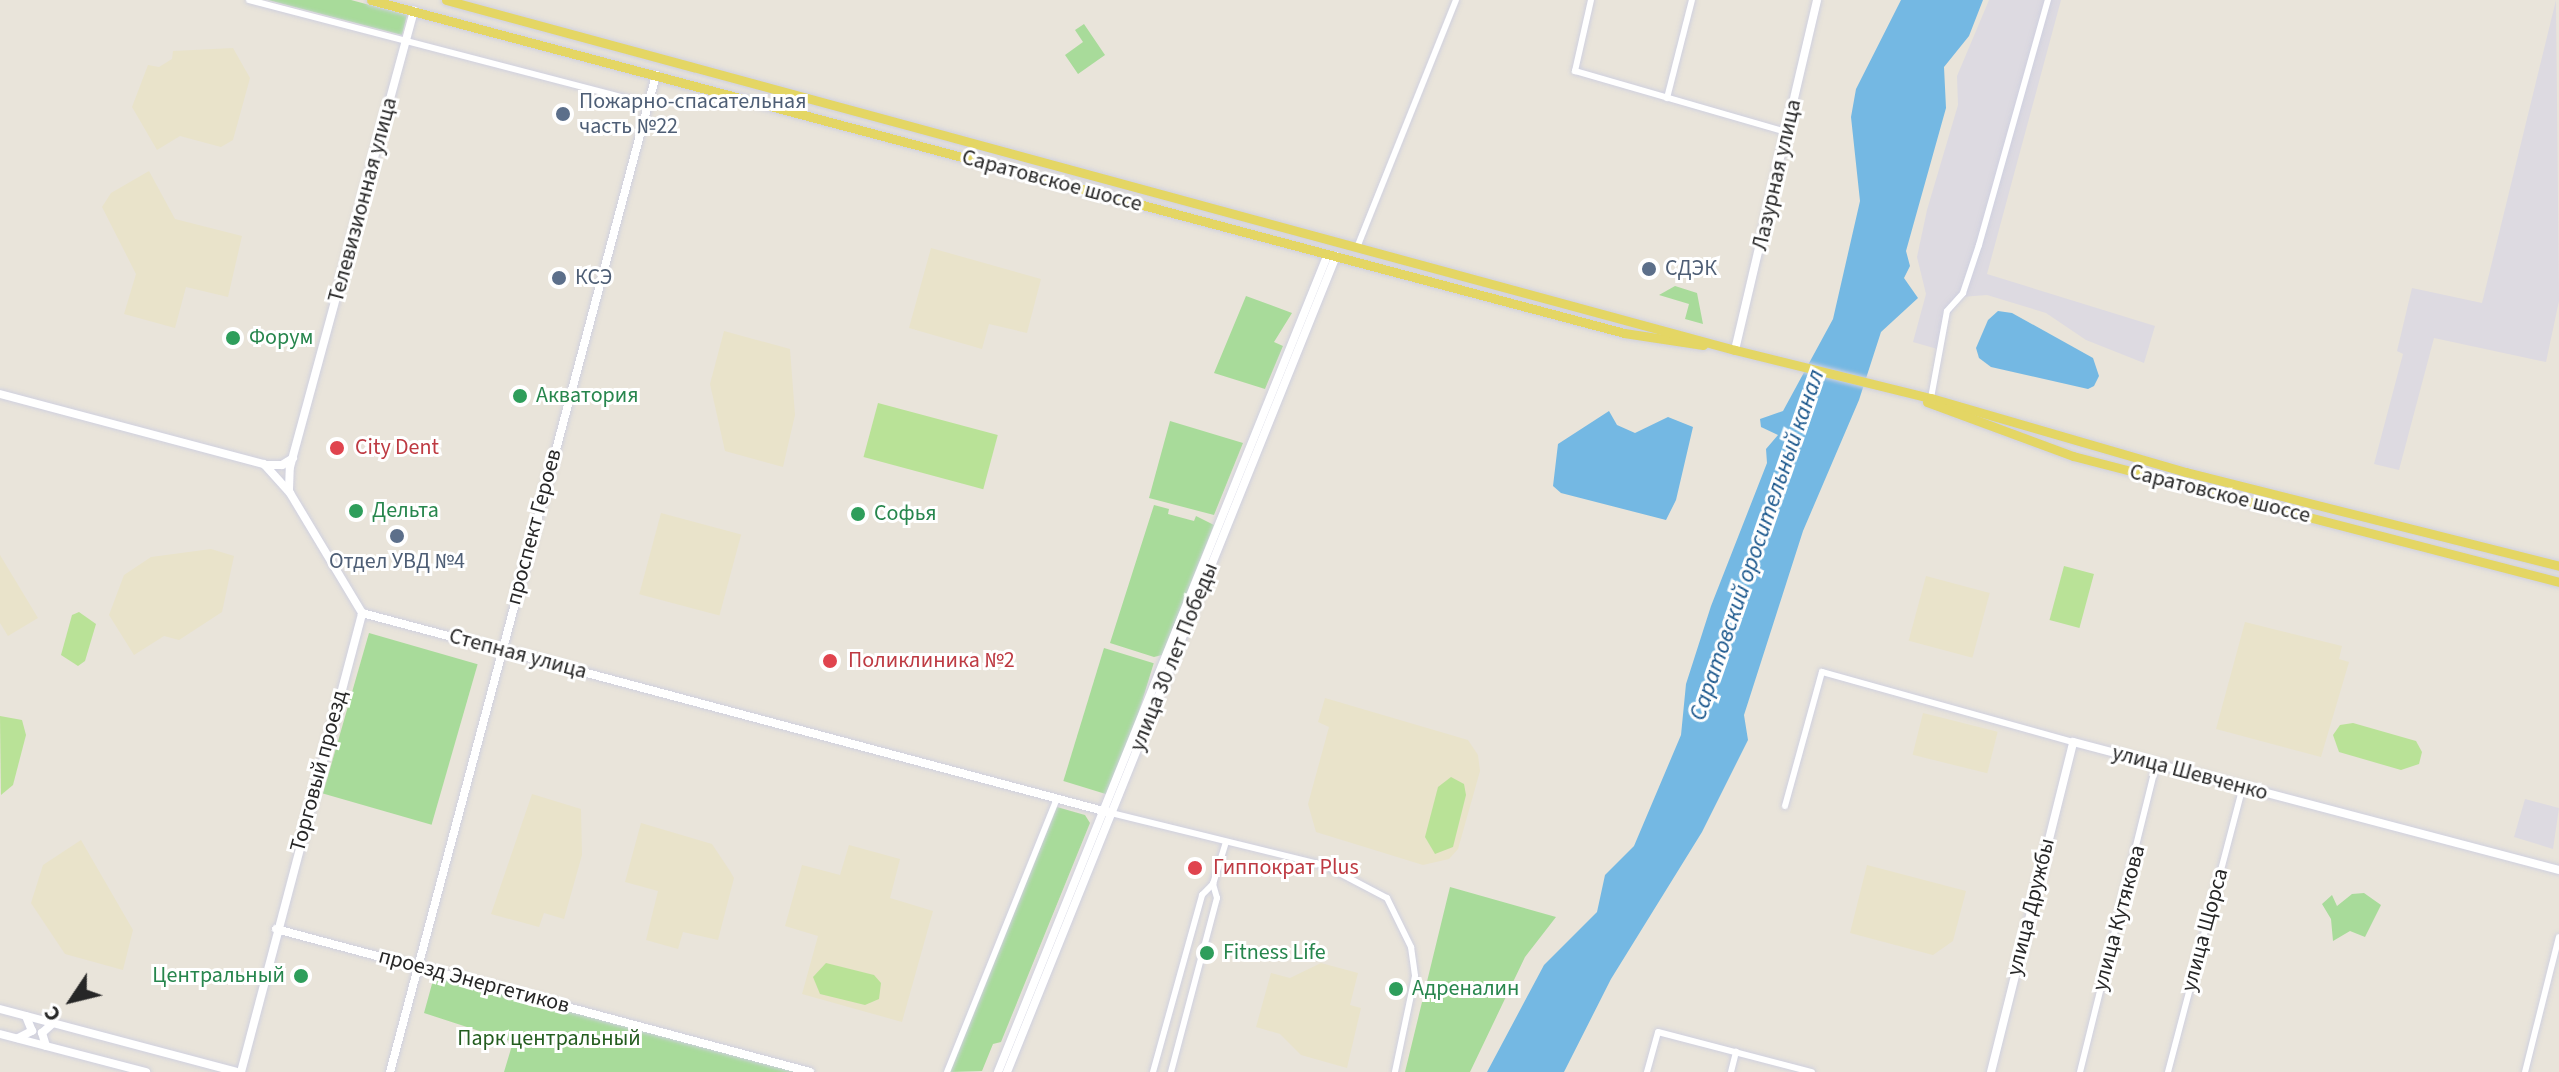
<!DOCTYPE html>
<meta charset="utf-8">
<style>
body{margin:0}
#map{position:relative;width:2559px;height:1072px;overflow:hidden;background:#e9e4da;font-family:"Source Sans 3",sans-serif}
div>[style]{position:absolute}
.industrial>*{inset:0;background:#dddae1}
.education>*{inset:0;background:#e9e3ca;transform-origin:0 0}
.green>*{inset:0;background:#a8db9a;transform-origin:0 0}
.pitch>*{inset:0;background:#b9e297;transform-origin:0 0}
.water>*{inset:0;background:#74b8e3}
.roads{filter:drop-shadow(0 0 2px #cfd0df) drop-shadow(0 0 2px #cfd0df)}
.street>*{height:6px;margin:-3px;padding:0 3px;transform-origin:3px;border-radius:3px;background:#fff}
.secondary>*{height:8px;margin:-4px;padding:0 4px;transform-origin:4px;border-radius:4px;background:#fff}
.primary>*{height:9px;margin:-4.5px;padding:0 4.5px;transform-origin:4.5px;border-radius:4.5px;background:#e4d664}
.dots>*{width:22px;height:22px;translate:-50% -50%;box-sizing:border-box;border:4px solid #fff;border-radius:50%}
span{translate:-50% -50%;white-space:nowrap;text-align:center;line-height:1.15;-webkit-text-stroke:6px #fff;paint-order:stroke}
.service-label{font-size:22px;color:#4e5e75}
.left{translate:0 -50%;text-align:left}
.street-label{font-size:22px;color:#272727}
.leisure-label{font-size:22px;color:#27864d}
.right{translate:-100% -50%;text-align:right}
.health-label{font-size:22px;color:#be3a42}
.park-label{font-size:22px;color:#245d1f}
.water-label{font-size:24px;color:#18558b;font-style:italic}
.north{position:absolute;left:32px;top:960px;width:80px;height:80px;-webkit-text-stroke:6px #fff;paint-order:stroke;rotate:235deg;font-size:22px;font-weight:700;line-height:32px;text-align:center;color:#272727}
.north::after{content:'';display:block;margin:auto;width:28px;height:36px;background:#272727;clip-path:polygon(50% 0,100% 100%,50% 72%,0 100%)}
</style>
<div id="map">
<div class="industrial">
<i style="clip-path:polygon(1989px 0,2061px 0,1987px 274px,2155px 326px,2144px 363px,2086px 340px,2046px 313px,1987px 295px,1961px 297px,1949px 316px,1941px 350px,1913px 342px,1926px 294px,1917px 257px,1927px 210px,1958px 105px,1957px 76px)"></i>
<i style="clip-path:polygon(2556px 0,2559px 301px,2546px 362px,2434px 338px,2399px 470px,2374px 464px,2403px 354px,2397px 351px,2412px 288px,2482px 303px)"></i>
<i style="clip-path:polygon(2525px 799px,2559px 808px,2553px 849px,2514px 837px)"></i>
</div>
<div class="education">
<i style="clip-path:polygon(233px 48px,250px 78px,233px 140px,221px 147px,180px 136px,157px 150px,132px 107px,148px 65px,159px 67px,172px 59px,173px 51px)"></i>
<i style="clip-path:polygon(149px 171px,175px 219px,242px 236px,228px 297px,186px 287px,175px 328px,124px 314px,136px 274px,102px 207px,111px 193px)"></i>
<i style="clip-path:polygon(931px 248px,1041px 279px,1027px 333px,989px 324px,982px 349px,909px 328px)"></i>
<i style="clip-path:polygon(724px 331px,790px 349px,795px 415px,783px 467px,725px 451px,710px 384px)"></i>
<i style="left:661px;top:513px;width:83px;height:84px;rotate:15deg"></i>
<i style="clip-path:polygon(211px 549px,234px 556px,222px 612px,179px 640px,164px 636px,134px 655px,109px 615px,124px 575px,151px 557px)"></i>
<i style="clip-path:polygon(0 555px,38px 618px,8px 636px,0 623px)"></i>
<i style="left:1926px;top:576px;width:66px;height:67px;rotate:15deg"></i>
<i style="clip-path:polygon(2245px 622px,2342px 646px,2339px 659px,2349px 662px,2321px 757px,2216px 729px)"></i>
<i style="clip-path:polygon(1325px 698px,1468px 740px,1478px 755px,1480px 771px,1458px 849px,1449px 859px,1423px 865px,1316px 832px,1308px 804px,1329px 727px,1318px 722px)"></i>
<i style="left:1923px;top:713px;width:77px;height:43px;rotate:14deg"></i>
<i style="clip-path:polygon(532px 794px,581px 809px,582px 855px,564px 919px,544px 913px,539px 927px,491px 914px)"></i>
<i style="clip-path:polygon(641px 823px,712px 844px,730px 871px,734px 878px,718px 940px,683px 932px,678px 949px,646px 940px,658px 891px,625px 882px)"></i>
<i style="clip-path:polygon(81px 840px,133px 930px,123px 970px,65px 954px,31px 903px,43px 865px)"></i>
<i style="clip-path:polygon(849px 845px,900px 859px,890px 898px,933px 911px,902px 1022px,802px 994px,818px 936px,785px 926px,802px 865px,840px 875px)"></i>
<i style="clip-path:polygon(1867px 865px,1966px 891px,1953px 941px,1933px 955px,1850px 933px)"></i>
<i style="clip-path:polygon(1321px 963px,1358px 973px,1350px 1005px,1361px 1008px,1347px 1068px,1301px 1055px,1280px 1034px,1256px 1027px,1271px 973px,1290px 978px)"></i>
</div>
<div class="green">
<i style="clip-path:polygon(268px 0,351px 0,407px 15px,402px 35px)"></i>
<i style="clip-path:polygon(1084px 24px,1105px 55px,1078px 74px,1065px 55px,1083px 42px,1075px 30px)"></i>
<i style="clip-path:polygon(1675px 286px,1697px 293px,1703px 324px,1685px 319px,1689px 304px,1659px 295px)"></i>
<i style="clip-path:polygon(1246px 296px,1292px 313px,1274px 342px,1283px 346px,1265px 389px,1214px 373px)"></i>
<i style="clip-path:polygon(1170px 421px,1243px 443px,1214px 515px,1149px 498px)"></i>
<i style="clip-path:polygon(1154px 505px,1169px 509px,1168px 514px,1194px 521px,1196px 516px,1214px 525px,1162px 655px,1154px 657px,1110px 643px)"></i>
<i style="left:369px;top:633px;width:113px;height:167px;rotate:16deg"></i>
<i style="left:1104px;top:648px;width:52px;height:139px;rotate:17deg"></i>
<i style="clip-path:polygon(1057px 807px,1085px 815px,1090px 823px,1001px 1042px,993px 1044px,982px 1071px,949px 1072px)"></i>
<i style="clip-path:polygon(1450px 887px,1556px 917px,1525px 957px,1470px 1072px,1405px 1072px)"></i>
<i style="clip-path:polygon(2364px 893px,2381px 905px,2365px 937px,2350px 931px,2333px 941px,2331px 919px,2322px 904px,2332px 895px,2337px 906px,2352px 894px)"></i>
<i style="clip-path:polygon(435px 973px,802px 1072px,504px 1072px,513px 1042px,424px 1013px)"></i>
</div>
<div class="pitch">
<i style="left:878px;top:403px;width:124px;height:56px;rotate:15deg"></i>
<i style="left:2064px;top:566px;width:31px;height:56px;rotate:15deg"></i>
<i style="clip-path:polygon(79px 612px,96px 624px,85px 661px,78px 666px,61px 655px,72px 615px)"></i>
<i style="clip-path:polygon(0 716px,22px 720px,26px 735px,13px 785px,1px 795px)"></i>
<i style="clip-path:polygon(2353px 723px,2416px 741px,2422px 752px,2419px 764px,2401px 770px,2339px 752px,2333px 735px,2340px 725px)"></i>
<i style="clip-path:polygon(1451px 777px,1464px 784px,1466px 795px,1453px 847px,1435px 854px,1425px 837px,1438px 787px)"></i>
<i style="clip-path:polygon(826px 963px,874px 975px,881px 983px,879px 999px,865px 1005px,820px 994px,813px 977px)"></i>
</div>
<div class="water">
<i style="clip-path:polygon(1901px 0,1983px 0,1969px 36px,1944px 67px,1946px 108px,1906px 251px,1910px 266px,1904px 278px,1918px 298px,1881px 332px,1859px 400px,1803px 531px,1744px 715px,1748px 740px,1702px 832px,1611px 979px,1564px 1072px,1487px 1072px,1544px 965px,1597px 912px,1605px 875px,1634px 846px,1681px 735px,1686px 684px,1711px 606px,1767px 463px,1766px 449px,1778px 435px,1761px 427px,1760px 419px,1783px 411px,1833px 319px,1860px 201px,1851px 117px,1856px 89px)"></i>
<i style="clip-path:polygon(1998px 311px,2012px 313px,2093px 358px,2099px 376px,2094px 386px,2088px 389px,1991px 367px,1979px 358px,1976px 348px,1988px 320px)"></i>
<i style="clip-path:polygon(1609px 411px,1617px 425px,1635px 433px,1668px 417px,1693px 427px,1676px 500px,1666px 520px,1561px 493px,1553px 486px,1558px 444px)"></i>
</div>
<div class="roads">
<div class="street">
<i style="left:249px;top:0;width:412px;rotate:14.6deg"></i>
<i style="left:1591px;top:0;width:73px;rotate:102.7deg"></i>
<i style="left:1575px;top:71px;width:220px;rotate:16.1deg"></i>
<i style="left:1667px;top:98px;width:101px;rotate:-75.7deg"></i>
<i style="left:1358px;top:245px;width:264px;rotate:-68.2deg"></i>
<i style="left:1931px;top:398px;width:88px;rotate:-79.6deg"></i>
<i style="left:1947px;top:311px;width:24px;rotate:-48deg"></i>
<i style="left:1963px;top:293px;width:51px;rotate:-71.6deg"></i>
<i style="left:1979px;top:245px;width:255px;rotate:-74.3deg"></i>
<i style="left:1785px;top:806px;width:139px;rotate:-74.6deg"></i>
<i style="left:1822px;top:672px;width:261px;rotate:15.6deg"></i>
<i style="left:1111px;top:813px;width:221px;rotate:13.8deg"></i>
<i style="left:1326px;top:866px;width:69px;rotate:27.7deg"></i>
<i style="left:1387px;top:898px;width:55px;rotate:63.9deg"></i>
<i style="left:1411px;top:947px;width:29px;rotate:82deg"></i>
<i style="left:1415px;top:976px;width:98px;rotate:101.8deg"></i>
<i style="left:947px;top:1072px;width:294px;rotate:-68.1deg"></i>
<i style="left:1153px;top:1072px;width:184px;rotate:-74.5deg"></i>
<i style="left:1202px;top:895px;width:16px;rotate:-45deg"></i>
<i style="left:1171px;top:1072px;width:180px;rotate:-75.2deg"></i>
<i style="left:1217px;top:898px;width:15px;rotate:-106deg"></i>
<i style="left:1213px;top:884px;width:44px;rotate:-72.8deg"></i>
<i style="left:1647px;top:1072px;width:41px;rotate:-74.6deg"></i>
<i style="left:1658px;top:1032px;width:159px;rotate:14.6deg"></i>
<i style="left:1731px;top:1072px;width:21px;rotate:-76deg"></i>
<i style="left:2080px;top:1072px;width:317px;rotate:-76.1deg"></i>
<i style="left:2168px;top:1072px;width:295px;rotate:-75.3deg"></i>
<i style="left:2525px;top:1072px;width:139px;rotate:-75.9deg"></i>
</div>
<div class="secondary">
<i style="left:1735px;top:350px;width:359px;rotate:-76.8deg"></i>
<i style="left:0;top:394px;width:273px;rotate:14.9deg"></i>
<i style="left:264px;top:464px;width:39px;rotate:48deg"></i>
<i style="left:290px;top:493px;width:140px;rotate:59deg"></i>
<i style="left:362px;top:613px;width:775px;rotate:14.95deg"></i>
<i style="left:265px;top:465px;width:17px"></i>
<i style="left:282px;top:465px;width:13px;rotate:-32deg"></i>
<i style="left:289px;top:490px;width:23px;rotate:-88deg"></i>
<i style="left:290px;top:467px;width:473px;rotate:-74.8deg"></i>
<i style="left:276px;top:929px;width:553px;rotate:14.99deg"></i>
<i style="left:0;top:1009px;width:244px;rotate:14.9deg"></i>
<i style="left:0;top:1034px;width:151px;rotate:14.6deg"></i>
<i style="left:18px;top:1038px;width:16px;rotate:-27deg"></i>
<i style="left:32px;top:1031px;width:16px;rotate:-112deg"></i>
<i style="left:46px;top:1046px;width:14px;rotate:-107deg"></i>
<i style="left:42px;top:1033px;width:13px;rotate:-42deg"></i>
<i style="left:241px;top:1072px;width:475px;rotate:-75.2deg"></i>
<i style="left:390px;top:1072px;width:1032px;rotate:-75.06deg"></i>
<i style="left:998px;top:1072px;width:882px;rotate:-68.03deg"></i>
<i style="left:1007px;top:1072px;width:880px;rotate:-68.04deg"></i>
<i style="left:1991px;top:1072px;width:340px;rotate:-76deg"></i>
<i style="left:2073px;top:742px;width:503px;rotate:14.76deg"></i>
</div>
<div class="primary">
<i style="left:371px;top:0;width:1296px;rotate:14.88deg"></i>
<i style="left:1624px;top:333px;width:80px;rotate:8.6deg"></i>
<i style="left:446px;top:0;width:1336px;rotate:15.19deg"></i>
<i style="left:1735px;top:350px;width:202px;rotate:13.8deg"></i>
<i style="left:1931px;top:398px;width:266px;rotate:16.2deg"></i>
<i style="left:2186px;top:472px;width:385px;rotate:14.1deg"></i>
<i style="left:1927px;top:402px;width:156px;rotate:20.3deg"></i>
<i style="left:2073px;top:456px;width:502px;rotate:14.53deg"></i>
</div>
</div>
<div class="dots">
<i style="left:563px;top:114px;background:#5c6f8a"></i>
<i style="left:1649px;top:269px;background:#5c6f8a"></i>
<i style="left:559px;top:278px;background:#5c6f8a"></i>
<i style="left:233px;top:338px;background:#2e9e5b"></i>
<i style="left:520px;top:396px;background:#2e9e5b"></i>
<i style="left:337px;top:448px;background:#e0444e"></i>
<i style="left:356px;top:511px;background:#2e9e5b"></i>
<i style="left:858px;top:514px;background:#2e9e5b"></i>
<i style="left:397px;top:536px;background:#5c6f8a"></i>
<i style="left:830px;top:661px;background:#e0444e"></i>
<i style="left:1195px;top:868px;background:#e0444e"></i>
<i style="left:1207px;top:953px;background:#2e9e5b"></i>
<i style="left:301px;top:976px;background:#2e9e5b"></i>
<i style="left:1396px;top:989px;background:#2e9e5b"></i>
</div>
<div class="service-label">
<span class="left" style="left:579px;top:114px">Пожарно-спасательная<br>часть №22</span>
<span class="left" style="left:1665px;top:269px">СДЭК</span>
<span class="left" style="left:575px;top:278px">КСЭ</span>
<span style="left:397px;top:562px">Отдел УВД №4</span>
</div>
<div class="street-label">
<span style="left:1777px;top:175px;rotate:-77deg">Лазурная улица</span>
<span style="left:1052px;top:181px;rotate:15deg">Саратовское шоссе</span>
<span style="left:363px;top:200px;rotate:-75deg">Телевизионная улица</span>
<span style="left:2220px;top:494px;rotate:14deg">Саратовское шоссе</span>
<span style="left:534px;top:527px;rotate:-75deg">проспект Героев</span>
<span style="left:518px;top:654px;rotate:15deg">Степная улица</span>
<span style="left:1174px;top:657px;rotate:-68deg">улица 30 лет Победы</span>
<span style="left:319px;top:771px;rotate:-75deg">Торговый проезд</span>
<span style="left:2190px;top:773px;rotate:15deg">улица Шевченко</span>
<span style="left:2031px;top:907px;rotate:-76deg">улица Дружбы</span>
<span style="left:2119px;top:918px;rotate:-75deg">улица Кутякова</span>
<span style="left:2205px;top:930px;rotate:-75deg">улица Щорса</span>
<span style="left:474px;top:981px;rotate:15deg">проезд Энергетиков</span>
</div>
<div class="leisure-label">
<span class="left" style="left:249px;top:338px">Форум</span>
<span class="left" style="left:536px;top:396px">Акватория</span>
<span class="left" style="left:372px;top:511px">Дельта</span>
<span class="left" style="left:874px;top:514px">Софья</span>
<span class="left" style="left:1223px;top:953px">Fitness Life</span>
<span class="right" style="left:285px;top:976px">Центральный</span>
<span class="left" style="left:1412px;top:989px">Адреналин</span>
</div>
<div class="health-label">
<span class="left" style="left:355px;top:448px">City Dent</span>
<span class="left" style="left:848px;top:661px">Поликлиника №2</span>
<span class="left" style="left:1213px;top:868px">Гиппократ Plus</span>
</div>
<div class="park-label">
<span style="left:549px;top:1039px">Парк центральный</span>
</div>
<div class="water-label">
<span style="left:1757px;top:545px;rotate:-71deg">Саратовский оросительный канал</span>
</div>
<div class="north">С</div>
</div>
